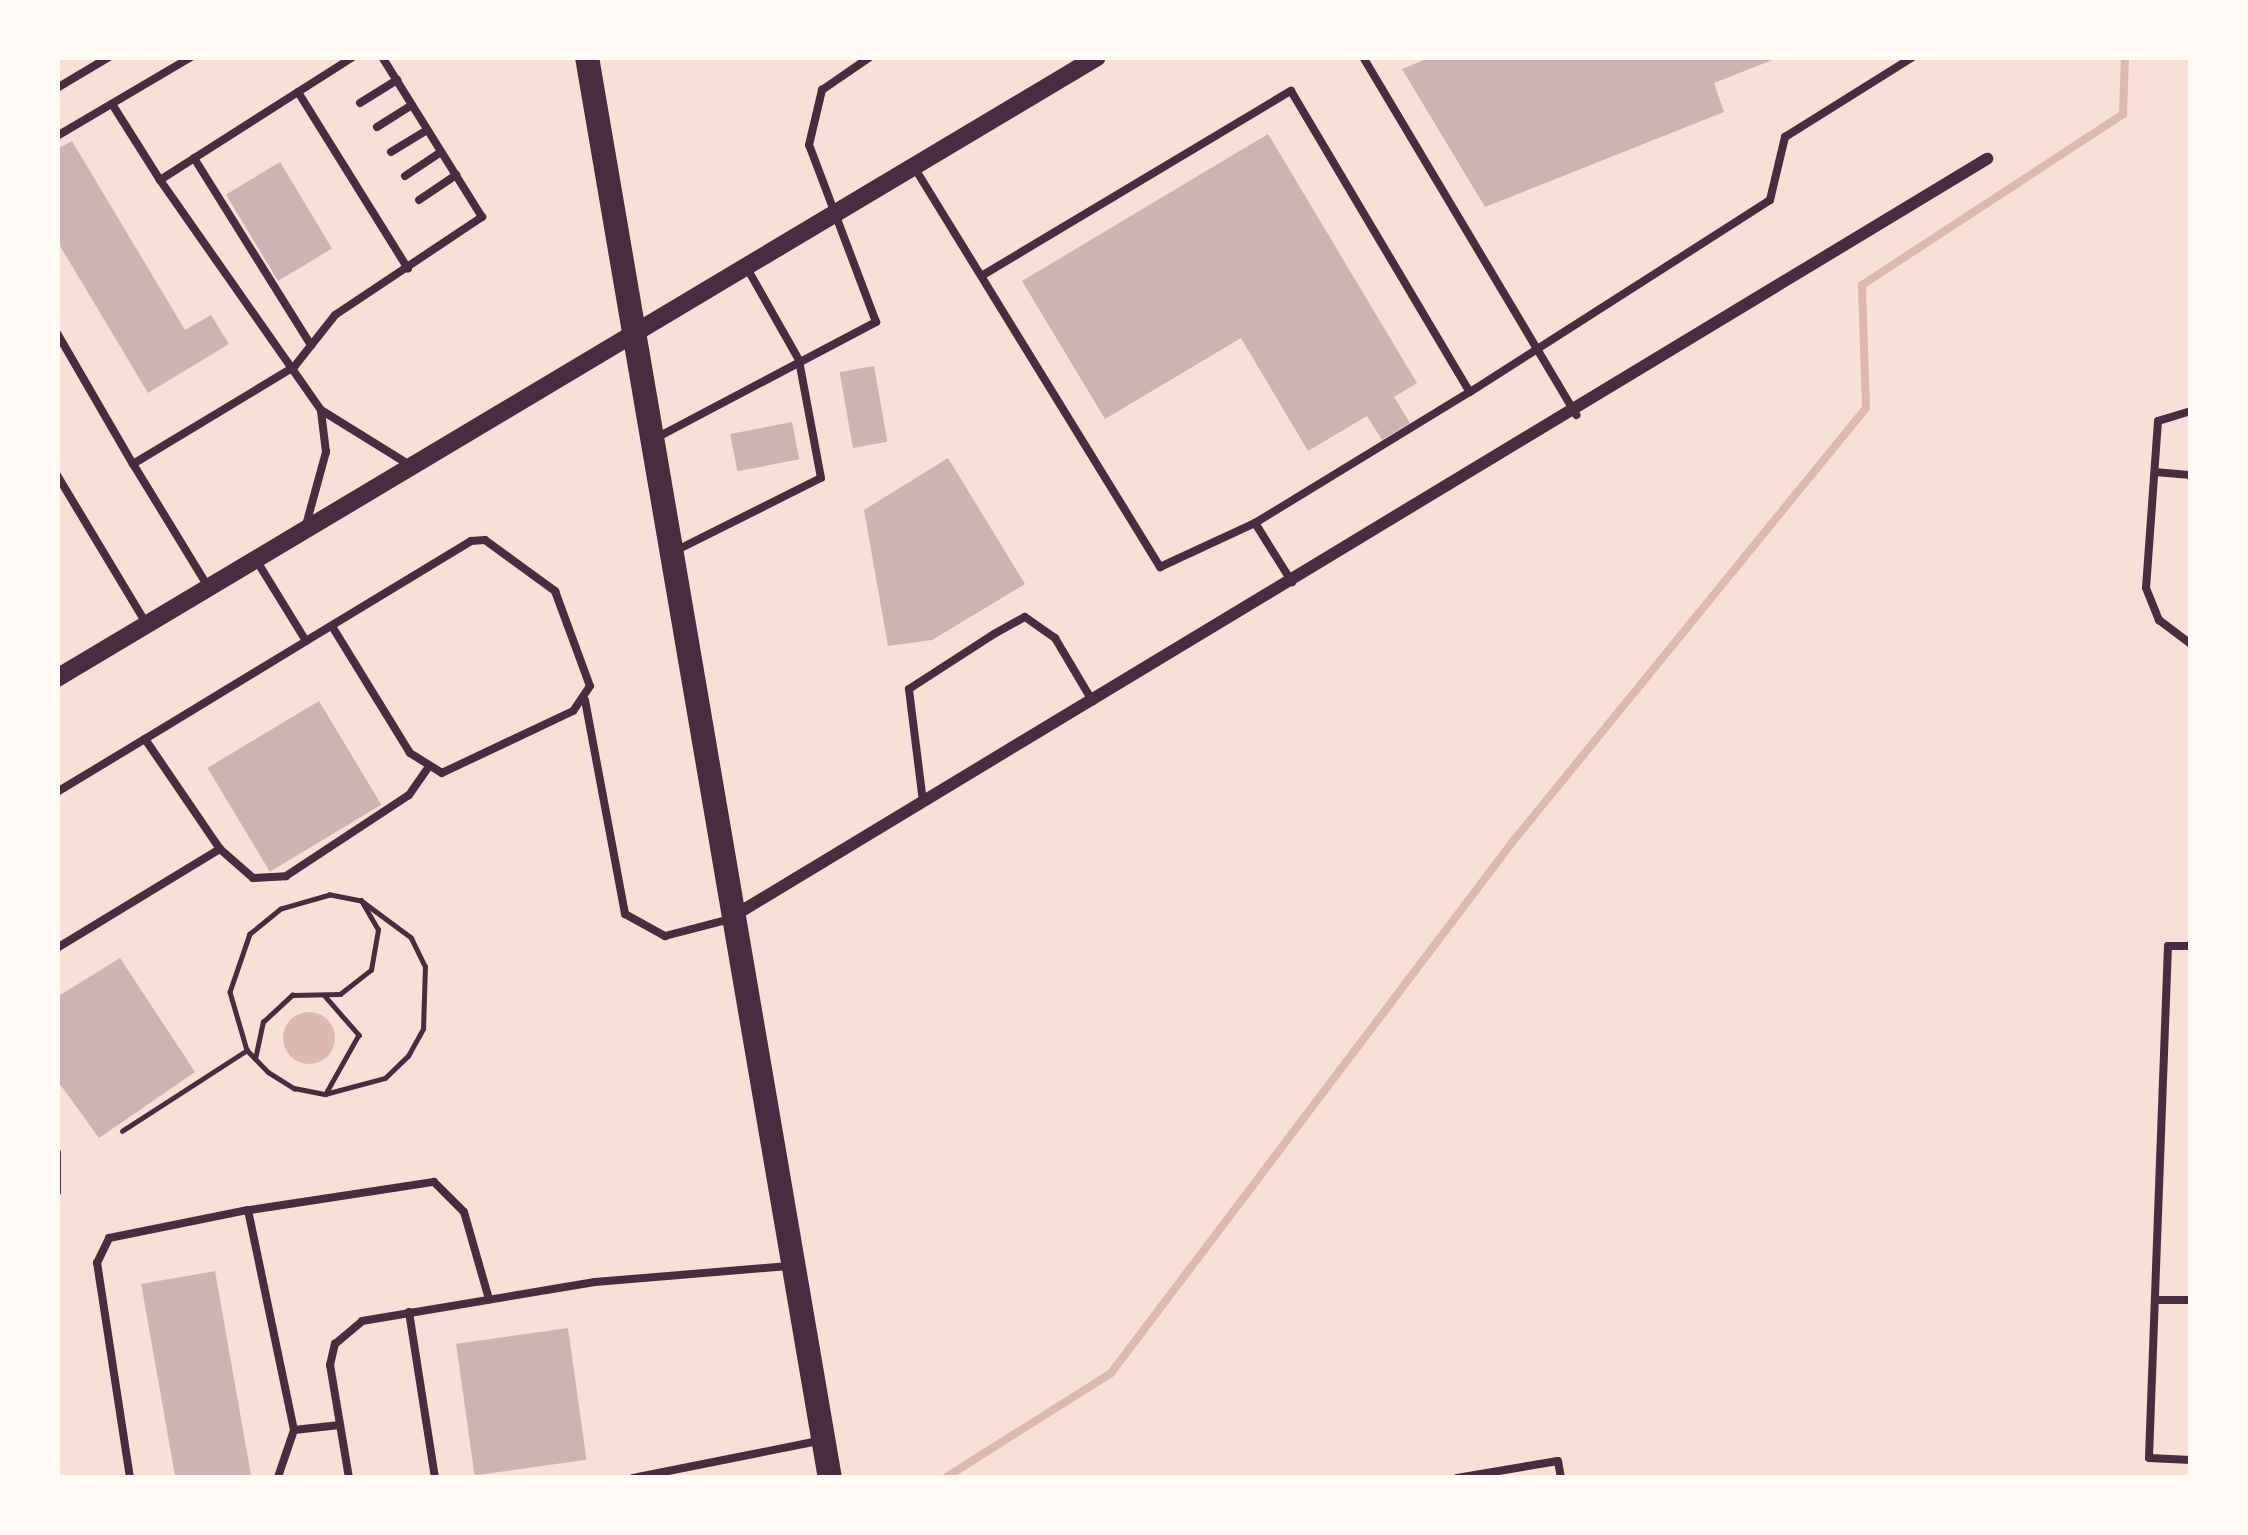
<!DOCTYPE html>
<style>
body{margin:0}
#map{position:relative;width:2248px;height:1535px;overflow:hidden;background:#f7e1d7;font-family:"PT Sans Narrow",sans-serif}
div>[style]{position:absolute}
.water>*{inset:0;background:#dcb8b0}
.round{border-radius:50%}
.stream>*{height:8px;margin:-4px;padding:0 4px;transform-origin:4px;border-radius:4px;background:#dcb8b0}
.building>*{inset:0;background:#ccb4b1;transform-origin:0 0}
.path>*{height:4.5px;margin:-2.25px;padding:0 2.25px;transform-origin:2.25px;border-radius:2.25px;background:#4a2c40}
.service>*{height:8px;margin:-4px;padding:0 4px;transform-origin:4px;border-radius:4px;background:#4a2c40}
.minor>*{height:12px;margin:-6px;padding:0 6px;transform-origin:6px;border-radius:6px;background:#4a2c40}
.tertiary>*{height:18px;margin:-9px;padding:0 9px;transform-origin:9px;border-radius:9px;background:#4a2c40}
.primary>*{height:24px;margin:-12px;padding:0 12px;transform-origin:12px;border-radius:12px;background:#4a2c40}
span{translate:-50% -50%;white-space:nowrap;text-align:center;line-height:1.15;-webkit-text-stroke:10px #fffaf5;paint-order:stroke}
.frame{position:absolute;inset:0;border:60px solid #fffaf5;pointer-events:none}
</style>
<div id="map">
<div class="water">
<i class="round" style="left:283px;top:1012px;width:52px;height:52px"></i>
</div>
<div class="stream">
<i style="left:945px;top:1478px;width:196px;rotate:-32.3deg"></i>
<i style="left:1111px;top:1373px;width:668px;rotate:-52.91deg"></i>
<i style="left:1514px;top:840px;width:557px;rotate:-50.83deg"></i>
<i style="left:1866px;top:408px;width:123px;rotate:-91.9deg"></i>
<i style="left:1862px;top:285px;width:312px;rotate:-33.2deg"></i>
<i style="left:2123px;top:114px;width:57px;rotate:-88deg"></i>
</div>
<div class="building">
<i style="clip-path:polygon(1431px 57px,1780px 57px,1714px 83px,1724px 112px,1485px 207px,1402px 69px)"></i>
<i style="clip-path:polygon(1268px 134px,1417px 383px,1394px 397px,1410px 423px,1382px 440px,1367px 416px,1308px 451px,1241px 338px,1105px 419px,1022px 281px)"></i>
<i style="clip-path:polygon(72px 141px,185px 330px,211px 315px,229px 344px,148px 393px,57px 241px,57px 149px)"></i>
<i style="left:280px;top:162px;width:101px;height:63px;rotate:59deg"></i>
<i style="left:874px;top:366px;width:77px;height:35px;rotate:80deg"></i>
<i style="left:792px;top:422px;width:38px;height:63px;rotate:79deg"></i>
<i style="clip-path:polygon(948px 458px,1025px 584px,932px 640px,888px 646px,864px 510px)"></i>
<i style="left:319px;top:701px;width:121px;height:130px;rotate:59deg"></i>
<i style="clip-path:polygon(120px 958px,195px 1072px,99px 1138px,57px 1080px,57px 997px)"></i>
<i style="left:215px;top:1271px;width:210px;height:75px;rotate:80deg"></i>
<i style="left:568px;top:1328px;width:133px;height:113px;rotate:82deg"></i>
</div>
<div class="path">
<i style="left:325px;top:996px;width:52px;rotate:48.9deg"></i>
<i style="left:359px;top:1035px;width:65px;rotate:119.3deg"></i>
<i style="left:255px;top:1059px;width:38px;rotate:-78deg"></i>
<i style="left:263px;top:1022px;width:40px;rotate:-43deg"></i>
<i style="left:292px;top:995px;width:48px;rotate:-1.2deg"></i>
<i style="left:340px;top:994px;width:39px;rotate:-38deg"></i>
<i style="left:371px;top:970px;width:41px;rotate:-80.1deg"></i>
<i style="left:378px;top:930px;width:34px;rotate:-120deg"></i>
<i style="left:361px;top:901px;width:32px;rotate:-169deg"></i>
<i style="left:330px;top:895px;width:51px;rotate:164.1deg"></i>
<i style="left:281px;top:909px;width:40px;rotate:141deg"></i>
<i style="left:250px;top:934px;width:61px;rotate:109deg"></i>
<i style="left:230px;top:992px;width:60px;rotate:73.7deg"></i>
<i style="left:247px;top:1050px;width:30px;rotate:46deg"></i>
<i style="left:268px;top:1072px;width:31px;rotate:32deg"></i>
<i style="left:294px;top:1088px;width:32px;rotate:11deg"></i>
<i style="left:325px;top:1094px;width:62px;rotate:-14.9deg"></i>
<i style="left:385px;top:1078px;width:32px;rotate:-44deg"></i>
<i style="left:408px;top:1056px;width:31px;rotate:-61deg"></i>
<i style="left:423px;top:1029px;width:62px;rotate:-88.2deg"></i>
<i style="left:425px;top:967px;width:32px;rotate:-116deg"></i>
<i style="left:411px;top:938px;width:62px;rotate:-143.5deg"></i>
<i style="left:122px;top:1131px;width:149px;rotate:-32.9deg"></i>
</div>
<div class="service">
<i style="left:353px;top:57px;width:229px;rotate:147.5deg"></i>
<i style="left:160px;top:180px;width:281px;rotate:55deg"></i>
<i style="left:321px;top:410px;width:102px;rotate:31.8deg"></i>
<i style="left:1363px;top:57px;width:417px;rotate:59.2deg"></i>
<i style="left:57px;top:88px;width:61px;rotate:-30.8deg"></i>
<i style="left:298px;top:92px;width:208px;rotate:58.1deg"></i>
<i style="left:360px;top:103px;width:44px;rotate:-31.9deg"></i>
<i style="left:112px;top:104px;width:90px;rotate:57.7deg"></i>
<i style="left:377px;top:127px;width:41px;rotate:-32.2deg"></i>
<i style="left:57px;top:136px;width:156px;rotate:-30.5deg"></i>
<i style="left:391px;top:152px;width:42px;rotate:-31.4deg"></i>
<i style="left:194px;top:158px;width:221px;rotate:58deg"></i>
<i style="left:914px;top:167px;width:470px;rotate:58.4deg"></i>
<i style="left:1160px;top:567px;width:105px;rotate:-24.9deg"></i>
<i style="left:1255px;top:523px;width:70px;rotate:57.9deg"></i>
<i style="left:405px;top:176px;width:43px;rotate:-33.7deg"></i>
<i style="left:419px;top:200px;width:45px;rotate:-34deg"></i>
<i style="left:983px;top:275px;width:359px;rotate:-30.9deg"></i>
<i style="left:1291px;top:91px;width:350px;rotate:59.3deg"></i>
<i style="left:1470px;top:392px;width:356px;rotate:-32.6deg"></i>
<i style="left:1770px;top:200px;width:65px;rotate:-76.6deg"></i>
<i style="left:1785px;top:137px;width:151px;rotate:-32deg"></i>
<i style="left:57px;top:333px;width:151px;rotate:59.9deg"></i>
<i style="left:2191px;top:411px;width:34px;rotate:163deg"></i>
<i style="left:2158px;top:421px;width:167px;rotate:94.1deg"></i>
<i style="left:2146px;top:588px;width:35px;rotate:68deg"></i>
<i style="left:2159px;top:620px;width:40px;rotate:37deg"></i>
<i style="left:656px;top:438px;width:249px;rotate:-27.8deg"></i>
<i style="left:876px;top:322px;width:189px;rotate:-110.7deg"></i>
<i style="left:809px;top:145px;width:57px;rotate:-76.7deg"></i>
<i style="left:822px;top:90px;width:58px;rotate:-34.5deg"></i>
<i style="left:2155px;top:472px;width:36px;rotate:5deg"></i>
<i style="left:57px;top:475px;width:173px;rotate:59deg"></i>
<i style="left:1255px;top:523px;width:252px;rotate:-31.4deg"></i>
<i style="left:306px;top:525px;width:76px;rotate:-74.7deg"></i>
<i style="left:326px;top:452px;width:41px;rotate:-97deg"></i>
<i style="left:675px;top:551px;width:163px;rotate:-26.6deg"></i>
<i style="left:821px;top:478px;width:120px;rotate:-100.6deg"></i>
<i style="left:799px;top:360px;width:103px;rotate:-119.5deg"></i>
<i style="left:207px;top:585px;width:142px;rotate:-121.4deg"></i>
<i style="left:133px;top:464px;width:188px;rotate:-31.1deg"></i>
<i style="left:294px;top:367px;width:66px;rotate:-51.7deg"></i>
<i style="left:335px;top:315px;width:177px;rotate:-33.7deg"></i>
<i style="left:482px;top:217px;width:189px;rotate:-122deg"></i>
<i style="left:306px;top:641px;width:193px;rotate:-31.2deg"></i>
<i style="left:471px;top:541px;width:14px;rotate:-4deg"></i>
<i style="left:485px;top:540px;width:87px;rotate:36.1deg"></i>
<i style="left:555px;top:591px;width:101px;rotate:69.8deg"></i>
<i style="left:590px;top:686px;width:30px;rotate:124deg"></i>
<i style="left:573px;top:711px;width:145px;rotate:154.7deg"></i>
<i style="left:442px;top:773px;width:38px;rotate:-148deg"></i>
<i style="left:410px;top:753px;width:149px;rotate:-121.6deg"></i>
<i style="left:585px;top:700px;width:218px;rotate:79.4deg"></i>
<i style="left:625px;top:914px;width:46px;rotate:28.8deg"></i>
<i style="left:665px;top:936px;width:64px;rotate:-14.5deg"></i>
<i style="left:57px;top:792px;width:103px;rotate:-31.1deg"></i>
<i style="left:923px;top:802px;width:114px;rotate:-97.1deg"></i>
<i style="left:909px;top:689px;width:101px;rotate:-32.9deg"></i>
<i style="left:994px;top:634px;width:35px;rotate:-29deg"></i>
<i style="left:1025px;top:617px;width:37px;rotate:35deg"></i>
<i style="left:1055px;top:638px;width:74px;rotate:59.3deg"></i>
<i style="left:220px;top:849px;width:44px;rotate:41.3deg"></i>
<i style="left:253px;top:878px;width:33px;rotate:-3deg"></i>
<i style="left:286px;top:876px;width:147px;rotate:-33.4deg"></i>
<i style="left:409px;top:795px;width:32px;rotate:-55deg"></i>
<i style="left:2191px;top:946px;width:23px;rotate:180deg"></i>
<i style="left:2168px;top:946px;width:512px;rotate:92.13deg"></i>
<i style="left:2149px;top:1458px;width:42px;rotate:2.7deg"></i>
<i style="left:57px;top:948px;width:191px;rotate:-31.3deg"></i>
<i style="left:220px;top:849px;width:133px;rotate:-124.3deg"></i>
<i style="left:145px;top:739px;width:188px;rotate:-31.3deg"></i>
<i style="left:306px;top:641px;width:92px;rotate:-121.6deg"></i>
<i style="left:57px;top:1153px;width:39px;rotate:90deg"></i>
<i style="left:250px;top:1210px;width:186px;rotate:-8.7deg"></i>
<i style="left:434px;top:1182px;width:42px;rotate:45deg"></i>
<i style="left:464px;top:1212px;width:91px;rotate:74deg"></i>
<i style="left:2155px;top:1300px;width:36px"></i>
<i style="left:409px;top:1312px;width:168px;rotate:81.1deg"></i>
<i style="left:278px;top:1477px;width:50px;rotate:-71.2deg"></i>
<i style="left:130px;top:1478px;width:218px;rotate:-98.7deg"></i>
<i style="left:97px;top:1263px;width:28px;rotate:-64deg"></i>
<i style="left:109px;top:1238px;width:142px;rotate:-11.4deg"></i>
<i style="left:248px;top:1210px;width:225px;rotate:78.2deg"></i>
<i style="left:294px;top:1430px;width:46px;rotate:-6.2deg"></i>
<i style="left:349px;top:1478px;width:115px;rotate:-99.5deg"></i>
<i style="left:330px;top:1365px;width:22px;rotate:-77deg"></i>
<i style="left:335px;top:1344px;width:35px;rotate:-40deg"></i>
<i style="left:362px;top:1321px;width:236px;rotate:-9.5deg"></i>
<i style="left:595px;top:1282px;width:194px;rotate:-4.7deg"></i>
<i style="left:633px;top:1478px;width:190px;rotate:-11.3deg"></i>
<i style="left:1457px;top:1478px;width:102px;rotate:-9.6deg"></i>
<i style="left:1558px;top:1461px;width:17px;rotate:80deg"></i>
</div>
<div class="minor">
<i style="left:735px;top:915px;width:1463px;rotate:-31.13deg"></i>
</div>
<div class="tertiary">
<i style="left:57px;top:678px;width:1211px;rotate:-30.84deg"></i>
</div>
<div class="primary">
<i style="left:587px;top:57px;width:1442px;rotate:80.3deg"></i>
</div>
<div class="frame"></div>
</div>
